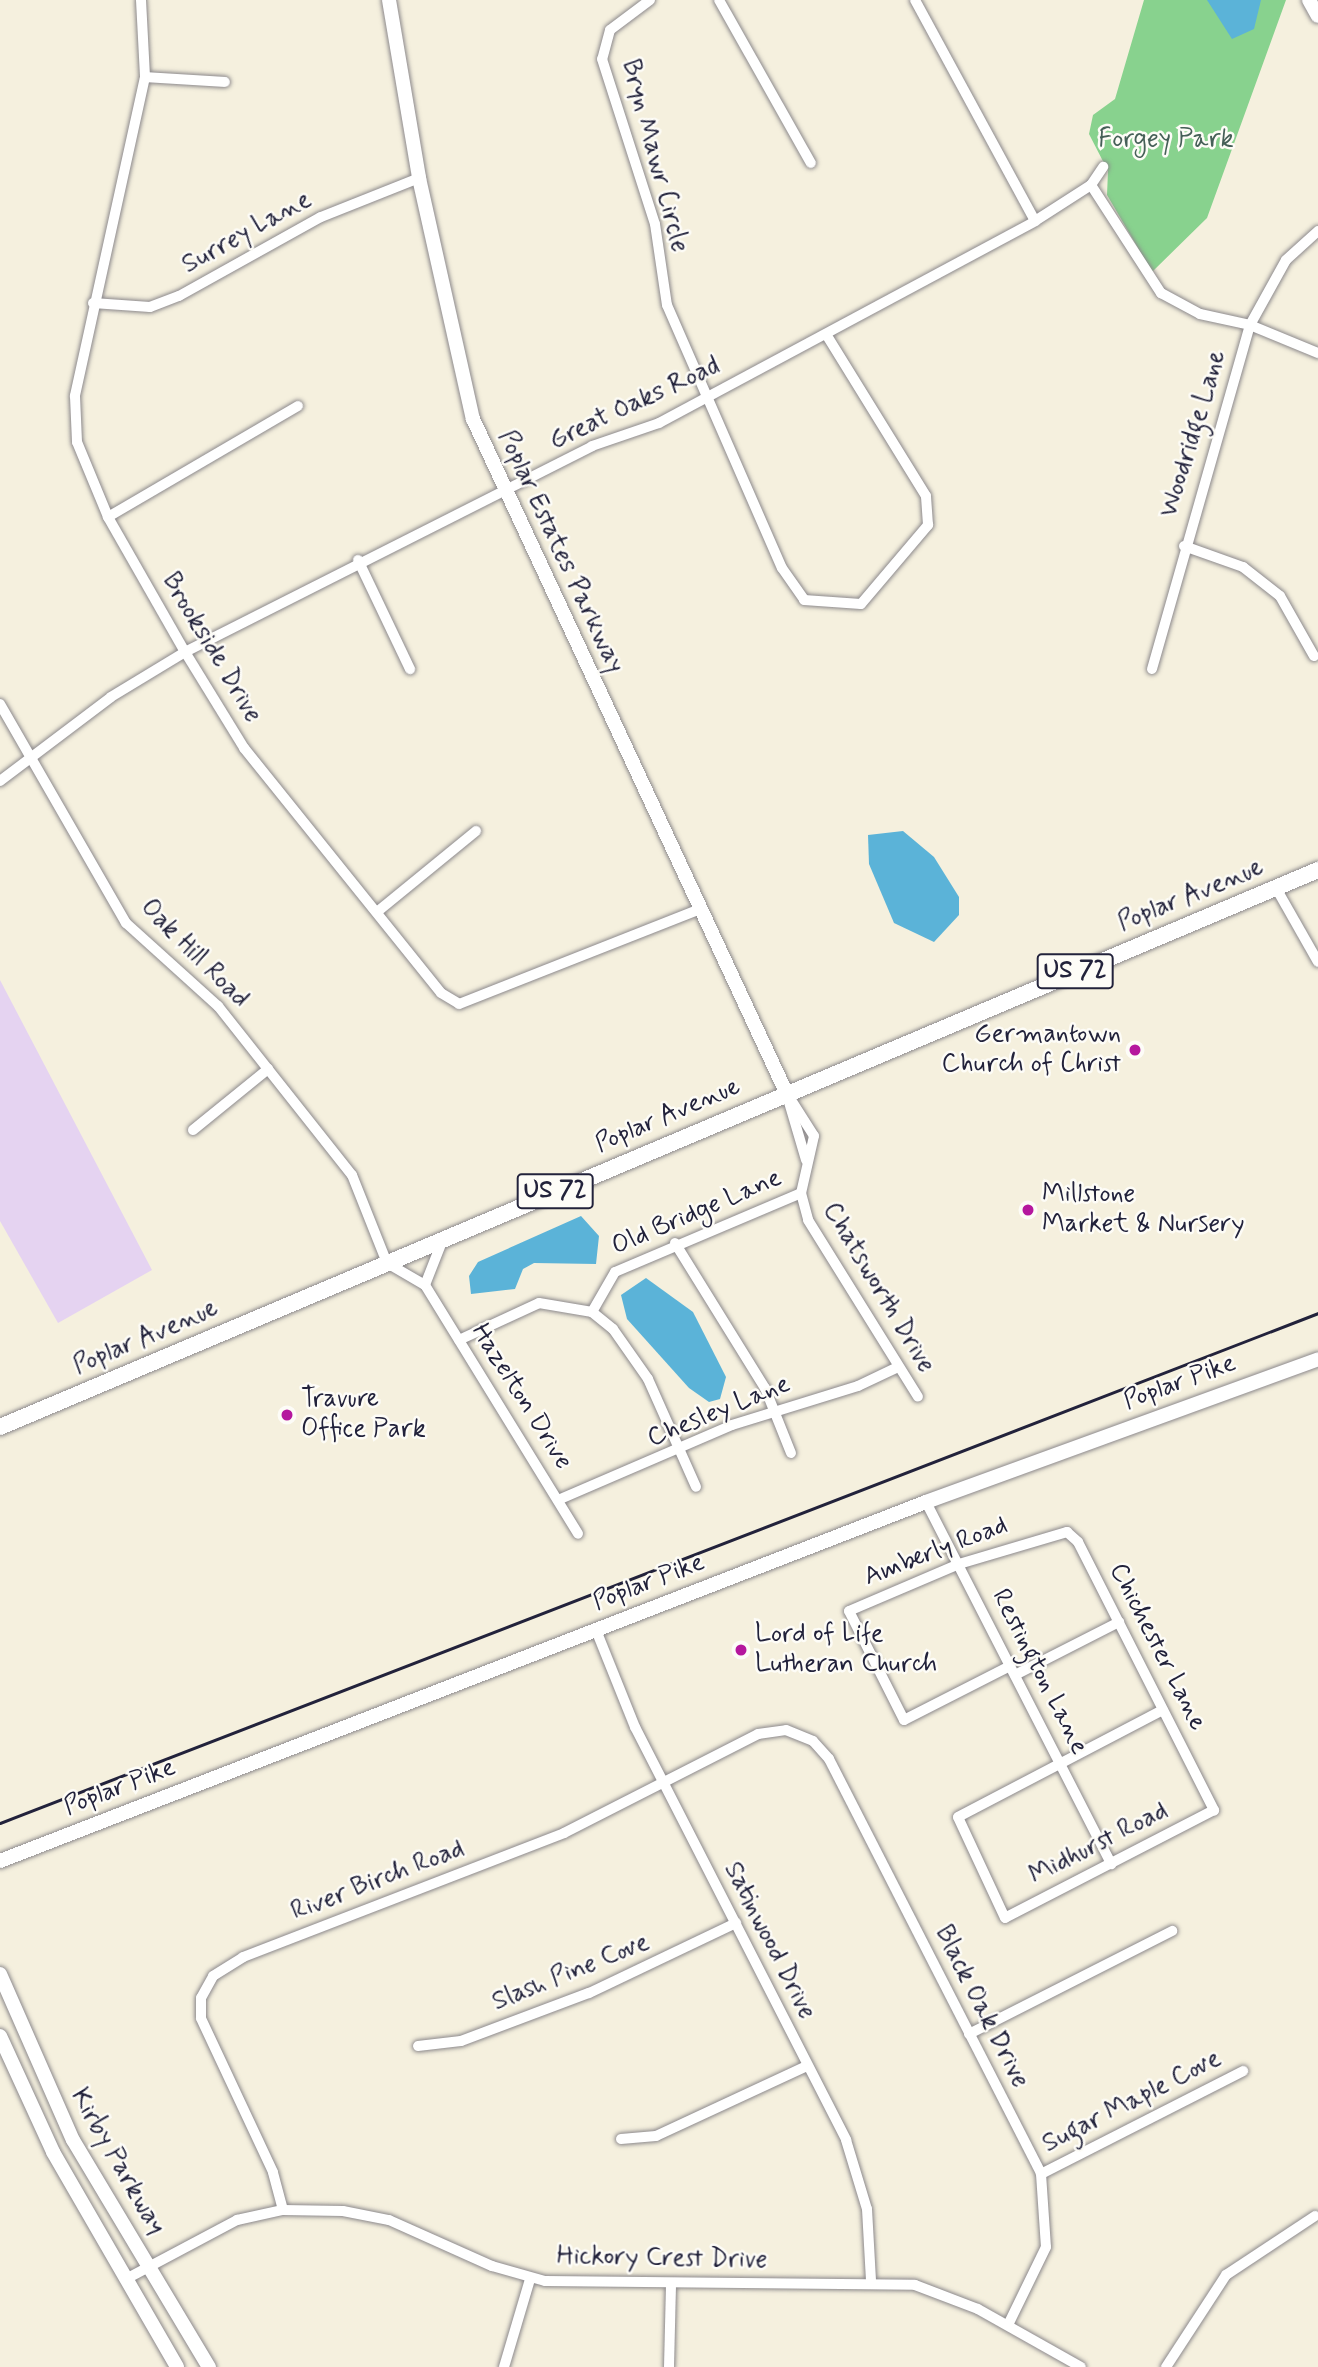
<!DOCTYPE html>
<style>
body{margin:0}
#map{position:relative;width:1318px;height:2367px;overflow:hidden;background:#f5f0de;font-family:Mynerve,sans-serif}
div>[style]{position:absolute}
.built>*{inset:0;background:#e5d3f1}
.green>*{inset:0;background:#88d28e}
.water>*{inset:0;background:#5bb3d8}
.roads{filter:drop-shadow(0 0 2px #8c898c) drop-shadow(0 0 2px #8c898c)}
.street>*{height:10px;margin:-5px;padding:0 5px;transform-origin:5px;border-radius:5px;background:#fff}
.secondary>*{height:14px;margin:-7px;padding:0 7px;transform-origin:7px;border-radius:7px;background:#fff}
.primary>*{height:16px;margin:-8px;padding:0 8px;transform-origin:8px;border-radius:8px;background:#fff}
.rail>*{height:2.5px;margin:-1.25px;padding:0 1.25px;transform-origin:1.25px;border-radius:1.25px;background:#22223b}
.dots>*{width:19px;height:19px;translate:-50% -50%;box-sizing:border-box;border:4px solid #fdfcf7;border-radius:50%}
span{translate:-50% -50%;white-space:nowrap;text-align:center;line-height:1.15;-webkit-text-stroke:5px #fdfcf7;paint-order:stroke}
.shield-label span{padding:2px 5px;background:#fdfcf7;border:2px solid;border-radius:5px;-webkit-text-stroke-width:0}
.shield-label{font-size:24px;color:#22223b;font-weight:700}
.park-label{font-size:26px;color:#466058}
.street-label{font-size:26px;color:#22223b}
.poi-label{font-size:26px;color:#22223b}
.right{translate:-100% -50%;text-align:right}
.left{translate:0 -50%;text-align:left}
</style>
<div id="map">
<div class="built">
<i style="clip-path:polygon(0 980px,152px 1270px,58px 1323px,0 1221px)"></i>
</div>
<div class="green">
<i style="clip-path:polygon(1144px 0,1286px 0,1207px 218px,1152px 272px,1107px 195px,1108px 171px,1089px 134px,1093px 115px,1115px 99px)"></i>
</div>
<div class="water">
<i style="clip-path:polygon(1207px 0,1261px 0,1254px 29px,1232px 39px)"></i>
<i style="clip-path:polygon(903px 831px,934px 857px,959px 897px,959px 915px,934px 942px,894px 923px,869px 864px,868px 835px)"></i>
<i style="clip-path:polygon(581px 1216px,599px 1236px,596px 1264px,534px 1263px,523px 1269px,515px 1289px,471px 1294px,469px 1276px,478px 1262px)"></i>
<i style="clip-path:polygon(646px 1278px,693px 1312px,726px 1377px,720px 1399px,709px 1402px,689px 1388px,627px 1319px,621px 1295px)"></i>
</div>
<div class="roads">
<div class="street">
<i style="left:141px;top:0;width:77px;rotate:87deg"></i>
<i style="left:145px;top:77px;width:327px;rotate:102.4deg"></i>
<i style="left:75px;top:396px;width:46px;rotate:87.5deg"></i>
<i style="left:77px;top:442px;width:81px;rotate:67.5deg"></i>
<i style="left:108px;top:517px;width:155px;rotate:60.3deg"></i>
<i style="left:185px;top:652px;width:113px;rotate:58.4deg"></i>
<i style="left:244px;top:748px;width:314px;rotate:51.2deg"></i>
<i style="left:441px;top:993px;width:21px;rotate:31deg"></i>
<i style="left:459px;top:1004px;width:257px;rotate:-21.5deg"></i>
<i style="left:650px;top:0;width:50px;rotate:143.1deg"></i>
<i style="left:610px;top:30px;width:30px;rotate:105deg"></i>
<i style="left:602px;top:59px;width:173px;rotate:72.2deg"></i>
<i style="left:655px;top:224px;width:82px;rotate:81.6deg"></i>
<i style="left:667px;top:305px;width:287px;rotate:66.4deg"></i>
<i style="left:782px;top:568px;width:39px;rotate:55deg"></i>
<i style="left:804px;top:600px;width:57px;rotate:4deg"></i>
<i style="left:861px;top:604px;width:104px;rotate:-49.7deg"></i>
<i style="left:928px;top:525px;width:29px;rotate:-94deg"></i>
<i style="left:926px;top:496px;width:190px;rotate:-121.7deg"></i>
<i style="left:719px;top:0;width:187px;rotate:60.6deg"></i>
<i style="left:915px;top:0;width:251px;rotate:61.5deg"></i>
<i style="left:145px;top:77px;width:80px;rotate:3.6deg"></i>
<i style="left:1091px;top:185px;width:129px;rotate:57.1deg"></i>
<i style="left:1161px;top:293px;width:44px;rotate:28.3deg"></i>
<i style="left:1200px;top:314px;width:51px;rotate:12.4deg"></i>
<i style="left:1250px;top:325px;width:74px;rotate:22.4deg"></i>
<i style="left:93px;top:303px;width:57px;rotate:4deg"></i>
<i style="left:150px;top:307px;width:31px;rotate:-21deg"></i>
<i style="left:179px;top:296px;width:162px;rotate:-29.1deg"></i>
<i style="left:321px;top:217px;width:105px;rotate:-21.7deg"></i>
<i style="left:108px;top:517px;width:220px;rotate:-30.3deg"></i>
<i style="left:1184px;top:546px;width:63px;rotate:19.6deg"></i>
<i style="left:1243px;top:567px;width:47px;rotate:38.1deg"></i>
<i style="left:1280px;top:596px;width:69px;rotate:60.5deg"></i>
<i style="left:358px;top:560px;width:121px;rotate:64.5deg"></i>
<i style="left:1152px;top:669px;width:358px;rotate:-74.1deg"></i>
<i style="left:1250px;top:325px;width:74px;rotate:-61deg"></i>
<i style="left:1286px;top:260px;width:43px;rotate:-42.2deg"></i>
<i style="left:0;top:704px;width:253px;rotate:60.1deg"></i>
<i style="left:126px;top:923px;width:124px;rotate:42.1deg"></i>
<i style="left:218px;top:1006px;width:216px;rotate:51.6deg"></i>
<i style="left:352px;top:1175px;width:95px;rotate:68.3deg"></i>
<i style="left:387px;top:1263px;width:44px;rotate:30.1deg"></i>
<i style="left:425px;top:1285px;width:292px;rotate:58.4deg"></i>
<i style="left:0;top:781px;width:139px;rotate:-37.1deg"></i>
<i style="left:111px;top:697px;width:87px;rotate:-31.3deg"></i>
<i style="left:185px;top:652px;width:456px;rotate:-26.8deg"></i>
<i style="left:592px;top:446px;width:71px;rotate:-18.9deg"></i>
<i style="left:659px;top:423px;width:427px;rotate:-28.2deg"></i>
<i style="left:1035px;top:221px;width:67px;rotate:-32.7deg"></i>
<i style="left:1091px;top:185px;width:22px;rotate:-56deg"></i>
<i style="left:1276px;top:888px;width:85px;rotate:60.4deg"></i>
<i style="left:377px;top:912px;width:128px;rotate:-39.3deg"></i>
<i style="left:786px;top:1092px;width:52px;rotate:57.5deg"></i>
<i style="left:814px;top:1136px;width:58px;rotate:102.8deg"></i>
<i style="left:801px;top:1193px;width:28px;rotate:75deg"></i>
<i style="left:808px;top:1220px;width:208px;rotate:58.1deg"></i>
<i style="left:786px;top:1092px;width:71px;rotate:73.6deg"></i>
<i style="left:193px;top:1130px;width:97px;rotate:-39.1deg"></i>
<i style="left:675px;top:1243px;width:171px;rotate:58.2deg"></i>
<i style="left:765px;top:1388px;width:70px;rotate:68.2deg"></i>
<i style="left:425px;top:1285px;width:49px;rotate:-68.6deg"></i>
<i style="left:592px;top:1312px;width:46px;rotate:-60.1deg"></i>
<i style="left:615px;top:1272px;width:202px;rotate:-23deg"></i>
<i style="left:459px;top:1340px;width:88px;rotate:-24.8deg"></i>
<i style="left:539px;top:1303px;width:54px;rotate:9.6deg"></i>
<i style="left:592px;top:1312px;width:27px;rotate:39deg"></i>
<i style="left:613px;top:1329px;width:61px;rotate:55deg"></i>
<i style="left:648px;top:1379px;width:118px;rotate:66deg"></i>
<i style="left:558px;top:1500px;width:189px;rotate:-23.3deg"></i>
<i style="left:732px;top:1425px;width:132px;rotate:-17.2deg"></i>
<i style="left:858px;top:1386px;width:44px;rotate:-25.4deg"></i>
<i style="left:926px;top:1502px;width:407px;rotate:62.9deg"></i>
<i style="left:596px;top:1630px;width:105px;rotate:68.1deg"></i>
<i style="left:635px;top:1727px;width:464px;rotate:62.9deg"></i>
<i style="left:846px;top:2140px;width:72px;rotate:73.1deg"></i>
<i style="left:867px;top:2209px;width:72px;rotate:86.8deg"></i>
<i style="left:1010px;top:1666px;width:119px;rotate:153deg"></i>
<i style="left:904px;top:1720px;width:122px;rotate:-116.8deg"></i>
<i style="left:849px;top:1611px;width:120px;rotate:-23.1deg"></i>
<i style="left:959px;top:1564px;width:113px;rotate:-16.5deg"></i>
<i style="left:1067px;top:1532px;width:15px;rotate:42deg"></i>
<i style="left:1078px;top:1542px;width:301px;rotate:63.1deg"></i>
<i style="left:1214px;top:1810px;width:235px;rotate:152.7deg"></i>
<i style="left:1005px;top:1918px;width:111px;rotate:-115deg"></i>
<i style="left:958px;top:1817px;width:231px;rotate:-27.6deg"></i>
<i style="left:1015px;top:1675px;width:117px;rotate:-27deg"></i>
<i style="left:969px;top:2034px;width:228px;rotate:-26.9deg"></i>
<i style="left:418px;top:2046px;width:43px;rotate:-6.6deg"></i>
<i style="left:461px;top:2041px;width:137px;rotate:-20.6deg"></i>
<i style="left:589px;top:1993px;width:163px;rotate:-25.5deg"></i>
<i style="left:621px;top:2139px;width:35px;rotate:-5deg"></i>
<i style="left:656px;top:2136px;width:166px;rotate:-24.9deg"></i>
<i style="left:1041px;top:2174px;width:227px;rotate:-27deg"></i>
<i style="left:283px;top:2210px;width:39px;rotate:-105deg"></i>
<i style="left:273px;top:2172px;width:170px;rotate:-115.1deg"></i>
<i style="left:201px;top:2018px;width:20px;rotate:-90deg"></i>
<i style="left:201px;top:1998px;width:25px;rotate:-61deg"></i>
<i style="left:213px;top:1976px;width:36px;rotate:-32deg"></i>
<i style="left:243px;top:1957px;width:344px;rotate:-21.1deg"></i>
<i style="left:564px;top:1833px;width:218px;rotate:-27deg"></i>
<i style="left:758px;top:1734px;width:28px;rotate:-8deg"></i>
<i style="left:786px;top:1730px;width:29px;rotate:22deg"></i>
<i style="left:813px;top:1741px;width:24px;rotate:48deg"></i>
<i style="left:829px;top:1759px;width:466px;rotate:62.9deg"></i>
<i style="left:1041px;top:2174px;width:73px;rotate:86.1deg"></i>
<i style="left:1046px;top:2247px;width:87px;rotate:116deg"></i>
<i style="left:126px;top:2279px;width:126px;rotate:-28deg"></i>
<i style="left:237px;top:2220px;width:47px;rotate:-12.3deg"></i>
<i style="left:283px;top:2210px;width:60px;rotate:1deg"></i>
<i style="left:343px;top:2211px;width:47px;rotate:11.1deg"></i>
<i style="left:389px;top:2220px;width:113px;rotate:24.1deg"></i>
<i style="left:492px;top:2266px;width:55px;rotate:15.8deg"></i>
<i style="left:545px;top:2281px;width:370px;rotate:0.6deg"></i>
<i style="left:915px;top:2285px;width:67px;rotate:20.9deg"></i>
<i style="left:978px;top:2309px;width:118px;rotate:29.4deg"></i>
<i style="left:504px;top:2367px;width:92px;rotate:-73.5deg"></i>
<i style="left:669px;top:2367px;width:82px;rotate:-88.6deg"></i>
<i style="left:1166px;top:2367px;width:110px;rotate:-56.9deg"></i>
<i style="left:1226px;top:2275px;width:107px;rotate:-33.5deg"></i>
</div>
<div class="secondary">
<i style="left:389px;top:0;width:181px;rotate:80.4deg"></i>
<i style="left:419px;top:178px;width:247px;rotate:77.4deg"></i>
<i style="left:473px;top:419px;width:742px;rotate:65.06deg"></i>
<i style="left:1309px;top:0;width:18px;rotate:61deg"></i>
<i style="left:0;top:1861px;width:993px;rotate:-21.19deg"></i>
<i style="left:926px;top:1502px;width:417px;rotate:-20deg"></i>
<i style="left:0;top:1974px;width:181px;rotate:66.3deg"></i>
<i style="left:73px;top:2140px;width:265px;rotate:59.1deg"></i>
<i style="left:0;top:2036px;width:128px;rotate:65.4deg"></i>
<i style="left:53px;top:2152px;width:248px;rotate:60deg"></i>
</div>
<div class="primary">
<i style="left:0;top:1427px;width:1431px;rotate:-22.91deg"></i>
</div>
</div>
<div class="rail">
<i style="left:0;top:1823px;width:1413px;rotate:-21.15deg"></i>
</div>
<div class="dots">
<i style="left:1135px;top:1050px;background:#b5179e"></i>
<i style="left:1028px;top:1210px;background:#b5179e"></i>
<i style="left:287px;top:1415px;background:#b5179e"></i>
<i style="left:741px;top:1650px;background:#b5179e"></i>
</div>
<div class="shield-label">
<span style="left:1075px;top:971px">US 72</span>
<span style="left:555px;top:1191px">US 72</span>
</div>
<div class="park-label">
<span style="left:1166px;top:140px">Forgey Park</span>
</div>
<div class="street-label">
<span style="left:654px;top:156px;rotate:75deg">Bryn Mawr Circle</span>
<span style="left:247px;top:233px;rotate:-29deg">Surrey Lane</span>
<span style="left:635px;top:404px;rotate:-25deg">Great Oaks Road</span>
<span style="left:1194px;top:434px;rotate:-73deg">Woodridge Lane</span>
<span style="left:560px;top:552px;rotate:65deg">Poplar Estates Parkway</span>
<span style="left:211px;top:648px;rotate:59deg">Brookside Drive</span>
<span style="left:1191px;top:896px;rotate:-22deg">Poplar Avenue</span>
<span style="left:194px;top:954px;rotate:45deg">Oak Hill Road</span>
<span style="left:668px;top:1116px;rotate:-23deg">Poplar Avenue</span>
<span style="left:697px;top:1213px;rotate:-23deg">Old Bridge Lane</span>
<span style="left:878px;top:1288px;rotate:59deg">Chatsworth Drive</span>
<span style="left:146px;top:1338px;rotate:-23deg">Poplar Avenue</span>
<span style="left:1180px;top:1383px;rotate:-20deg">Poplar Pike</span>
<span style="left:521px;top:1397px;rotate:58deg">Hazelton Drive</span>
<span style="left:719px;top:1412px;rotate:-22deg">Chesley Lane</span>
<span style="left:936px;top:1552px;rotate:-21deg">Amberly Road</span>
<span style="left:649px;top:1583px;rotate:-21deg">Poplar Pike</span>
<span style="left:1157px;top:1647px;rotate:63deg">Chichester Lane</span>
<span style="left:1039px;top:1672px;rotate:63deg">Restington Lane</span>
<span style="left:120px;top:1788px;rotate:-21deg">Poplar Pike</span>
<span style="left:1099px;top:1844px;rotate:-27deg">Midhurst Road</span>
<span style="left:378px;top:1881px;rotate:-21deg">River Birch Road</span>
<span style="left:769px;top:1941px;rotate:63deg">Satinwood Drive</span>
<span style="left:571px;top:1973px;rotate:-22deg">Slash Pine Cove</span>
<span style="left:981px;top:2007px;rotate:63deg">Black Oak Drive</span>
<span style="left:1132px;top:2102px;rotate:-27deg">Sugar Maple Cove</span>
<span style="left:117px;top:2162px;rotate:60deg">Kirby Parkway</span>
<span style="left:662px;top:2259px;rotate:1deg">Hickory Crest Drive</span>
</div>
<div class="poi-label">
<span class="right" style="left:1121px;top:1050px">Germantown<br>Church of Christ</span>
<span class="left" style="left:1042px;top:1210px">Millstone<br>Market &amp; Nursery</span>
<span class="left" style="left:301px;top:1415px">Travure<br>Office Park</span>
<span class="left" style="left:755px;top:1650px">Lord of Life<br>Lutheran Church</span>
</div>
</div>
